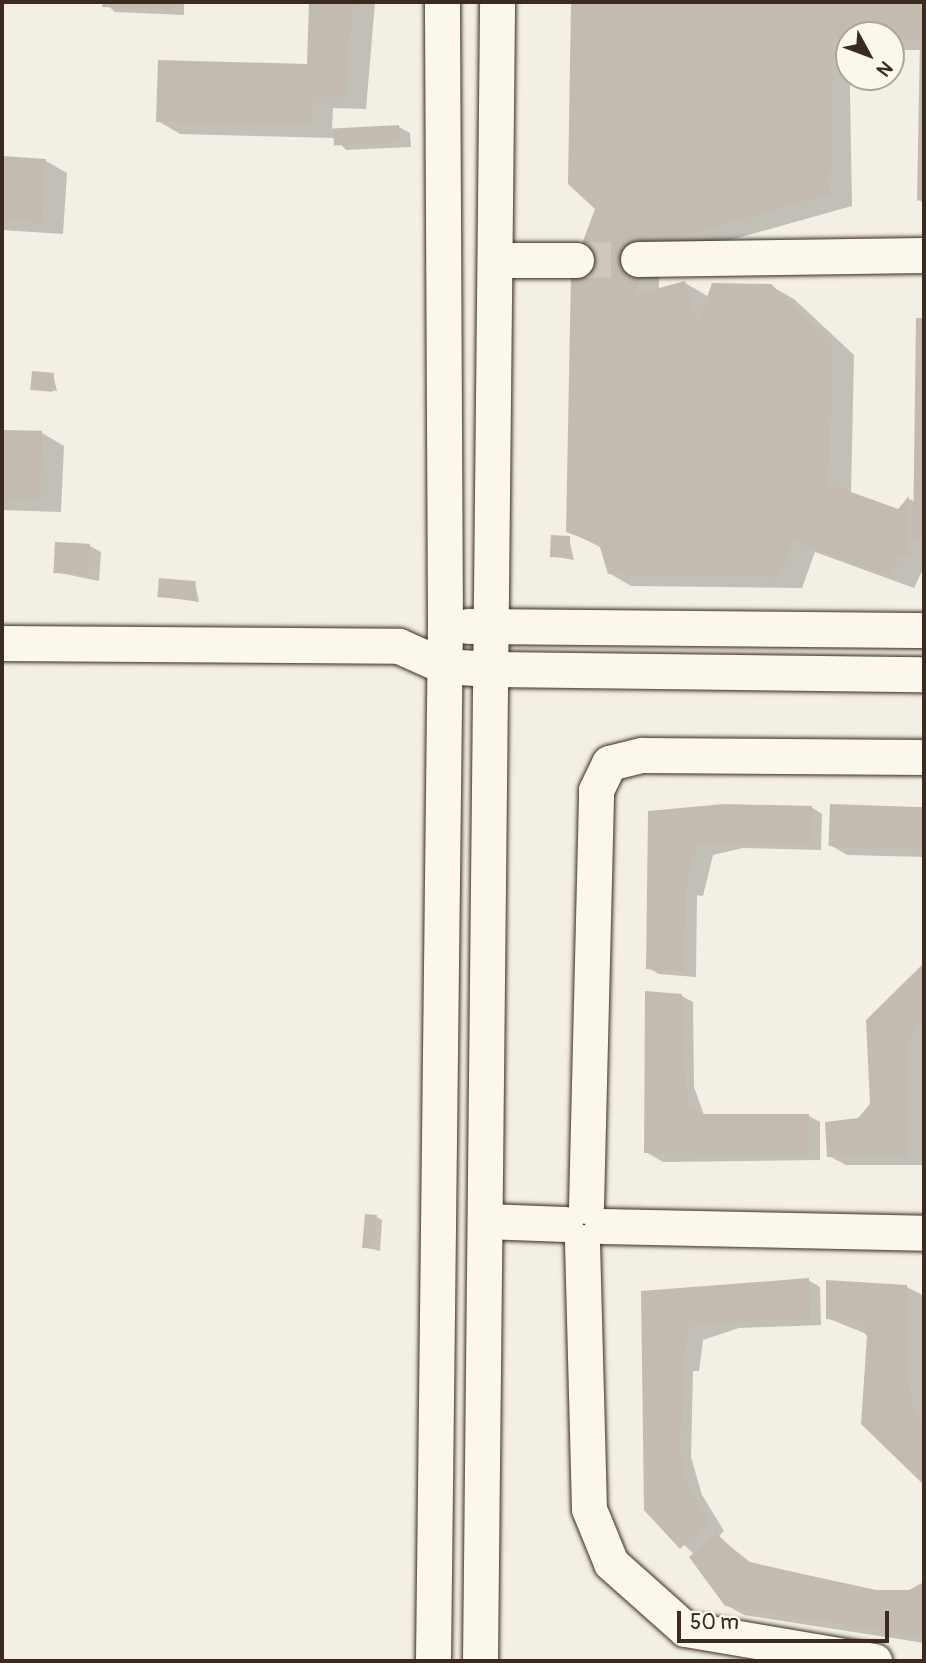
<!DOCTYPE html>
<style>
body{margin:0}
#map{position:relative;width:926px;height:1663px;overflow:hidden;background:#f3efe4;font-family:Pangolin,sans-serif}
div>[style]{position:absolute}
.shadow>*{inset:0;background:#0003}
.building>*{inset:0;background:#c3bbb0;transform-origin:0 0}
.minor-tunnel>*{height:35px;margin-top:-17.5px;transform-origin:0;background:repeating-linear-gradient(90deg,#cec8bc 0 35px,transparent 0 53px)}
.roads{filter:drop-shadow(0 0 2px #3b2a1e) drop-shadow(0 0 2px #3b2a1e)}
.minor>*{height:35px;margin:-17.5px;padding:0 17.5px;transform-origin:17.5px;border-radius:17.5px;background:#fbf7ec}
span{translate:-50% -50%;white-space:nowrap;text-align:center;line-height:1.15;-webkit-text-stroke:6px #fbf7ec;paint-order:stroke}
.frame{position:absolute;inset:0;border:4px solid #3b2a1e;pointer-events:none}
.north{position:absolute;left:835px;top:21px;width:70px;height:70px;box-sizing:border-box;background:#fbf7ec;border:2px solid #aea59a;border-radius:50%;rotate:131deg;font-size:19px;font-weight:700;line-height:28px;text-align:center;color:#3b2a1e}
.north::after{content:'';display:block;margin:auto;width:24px;height:32px;background:#3b2a1e;clip-path:polygon(50% 0,100% 100%,50% 72%,0 100%)}
.scale{position:absolute;left:677px;top:1611px;width:212px;height:32px;box-sizing:border-box;border:4px solid #3b2a1e;border-top:0;padding-left:9px;font-size:21px;line-height:24px;white-space:nowrap;color:#3b2a1e;-webkit-text-stroke:5px #fbf7ec;paint-order:stroke}
</style>
<div id="map">
<div class="shadow">
<i style="clip-path:polygon(104px 2px,184px 2px,184px 15px,115px 12px)"></i>
<i style="clip-path:polygon(310px 2px,375px 2px,366px 109px,333px 108px,332px 129px,399px 127px,410px 133px,411px 147px,346px 150px,335px 138px,180px 134px,158px 121px,309px 66px)"></i>
<i style="clip-path:polygon(573px 2px,924px 2px,924px 203px,919px 200px,921px 50px,891px 50px,891px 35px,849px 35px,852px 206px,659px 260px,659px 290px,685px 283px,709px 297px,771px 286px,794px 299px,854px 355px,851px 494px,899px 511px,910px 499px,915px 502px,918px 320px,924px 320px,924px 567px,914px 588px,815px 552px,802px 588px,631px 586px,609px 573px,602px 548px,568px 531px,597px 209px,570px 183px)"></i>
<i style="clip-path:polygon(2px 158px,46px 161px,67px 173px,63px 234px,2px 230px)"></i>
<i style="clip-path:polygon(53px 374px,57px 391px,32px 389px)"></i>
<i style="clip-path:polygon(2px 432px,42px 433px,64px 446px,61px 512px,2px 510px)"></i>
<i style="clip-path:polygon(569px 538px,574px 560px,552px 556px)"></i>
<i style="clip-path:polygon(90px 546px,101px 552px,99px 581px,55px 572px)"></i>
<i style="clip-path:polygon(195px 582px,199px 602px,159px 596px)"></i>
<i style="clip-path:polygon(724px 806px,811px 807px,822px 814px,821px 850px,743px 848px,713px 855px,703px 896px,697px 895px,696px 977px,659px 974px,648px 968px,650px 882px)"></i>
<i style="clip-path:polygon(832px 806px,924px 809px,924px 857px,847px 855px,830px 845px)"></i>
<i style="clip-path:polygon(924px 964px,924px 1165px,846px 1165px,829px 1156px,872px 1104px,868px 1021px)"></i>
<i style="clip-path:polygon(682px 996px,693px 1002px,694px 1087px,704px 1115px,809px 1116px,820px 1122px,820px 1160px,663px 1162px,646px 1152px)"></i>
<i style="clip-path:polygon(377px 1217px,382px 1220px,380px 1251px,364px 1247px)"></i>
<i style="clip-path:polygon(808px 1280px,820px 1287px,821px 1325px,739px 1328px,703px 1340px,699px 1371px,693px 1371px,691px 1457px,702px 1495px,724px 1531px,718px 1537px,754px 1565px,875px 1592px,910px 1592px,924px 1584px,924px 1643px,744px 1615px,726px 1605px,695px 1555px,645px 1509px,643px 1292px)"></i>
<i style="clip-path:polygon(907px 1287px,924px 1296px,924px 1484px,863px 1424px,869px 1335px,827px 1318px)"></i>
</div>
<div class="building">
<i style="clip-path:polygon(103px 2px,173px 2px,173px 10px,102px 7px)"></i>
<i style="clip-path:polygon(309px 2px,353px 2px,345px 97px,312px 97px,311px 126px,156px 122px,158px 60px,307px 64px)"></i>
<i style="clip-path:polygon(571px 2px,834px 2px,830px 194px,638px 248px,637px 294px,685px 281px,697px 325px,712px 283px,771px 284px,832px 341px,829px 484px,898px 509px,909px 496px,909px 555px,900px 556px,892px 577px,793px 541px,780px 577px,608px 574px,599px 544px,566px 532px,571px 273px,595px 209px,568px 184px)"></i>
<i style="clip-path:polygon(835px 2px,924px 2px,924px 199px,917px 201px,920px 39px,835px 38px)"></i>
<i style="left:399px;top:125px;width:17px;height:66px;rotate:87deg"></i>
<i style="left:2px;top:156px;width:44px;height:64px;rotate:4deg"></i>
<i style="clip-path:polygon(916px 318px,924px 318px,924px 538px,913px 541px)"></i>
<i style="left:32px;top:371px;width:22px;height:19px;rotate:5deg"></i>
<i style="left:2px;top:430px;width:40px;height:70px;rotate:1deg"></i>
<i style="left:551px;top:535px;width:19px;height:22px;rotate:3deg"></i>
<i style="left:55px;top:542px;width:35px;height:31px;rotate:3deg"></i>
<i style="left:159px;top:578px;width:37px;height:19px;rotate:5deg"></i>
<i style="clip-path:polygon(724px 804px,812px 806px,811px 844px,696px 846px,686px 887px,685px 972px,646px 969px,648px 811px)"></i>
<i style="left:830px;top:804px;width:94px;height:42px;rotate:2deg"></i>
<i style="clip-path:polygon(924px 963px,924px 1021px,907px 1041px,908px 1156px,827px 1157px,825px 1122px,858px 1118px,870px 1104px,866px 1020px)"></i>
<i style="clip-path:polygon(645px 991px,682px 994px,687px 1104px,701px 1114px,809px 1114px,809px 1154px,644px 1153px)"></i>
<i style="left:365px;top:1214px;width:12px;height:34px;rotate:5deg"></i>
<i style="clip-path:polygon(809px 1278px,810px 1319px,696px 1323px,687px 1331px,680px 1449px,686px 1484px,709px 1521px,680px 1549px,644px 1510px,641px 1291px)"></i>
<i style="clip-path:polygon(826px 1280px,907px 1285px,907px 1362px,912px 1407px,924px 1424px,924px 1485px,861px 1424px,867px 1336px,855px 1321px,826px 1319px)"></i>
<i style="clip-path:polygon(717px 1534px,746px 1561px,789px 1571px,876px 1590px,909px 1590px,924px 1582px,924px 1637px,725px 1606px,689px 1557px)"></i>
</div>
<div class="minor-tunnel">
<i style="left:576px;top:260px;width:62px;rotate:-0.9deg"></i>
</div>
<div class="roads">
<div class="minor">
<i style="left:638px;top:259px;width:286px;rotate:-0.8deg"></i>
<i style="left:495px;top:260px;width:81px"></i>
<i style="left:468px;top:626px;width:456px;rotate:0.5deg"></i>
<i style="left:2px;top:643px;width:397px;rotate:0.4deg"></i>
<i style="left:399px;top:646px;width:49px;rotate:24deg"></i>
<i style="left:444px;top:666px;width:47px;rotate:3.7deg"></i>
<i style="left:491px;top:669px;width:433px;rotate:0.7deg"></i>
<i style="left:586px;top:1206px;width:416px;rotate:-88.6deg"></i>
<i style="left:596px;top:790px;width:30px;rotate:-64deg"></i>
<i style="left:609px;top:763px;width:34px;rotate:-14deg"></i>
<i style="left:642px;top:755px;width:282px;rotate:0.4deg"></i>
<i style="left:485px;top:1221px;width:80px;rotate:2.1deg"></i>
<i style="left:602px;top:1226px;width:322px;rotate:1.2deg"></i>
<i style="left:582px;top:1242px;width:267px;rotate:88.5deg"></i>
<i style="left:589px;top:1509px;width:58px;rotate:67.8deg"></i>
<i style="left:611px;top:1563px;width:99px;rotate:41.7deg"></i>
<i style="left:685px;top:1629px;width:192px;rotate:9.6deg"></i>
<i style="left:433px;top:1661px;width:1035px;rotate:-89.34deg"></i>
<i style="left:445px;top:626px;width:624px;rotate:-90.28deg"></i>
<i style="left:480px;top:1661px;width:1659px;rotate:-89.41deg"></i>
</div>
</div>
<div class="frame"></div>
<div class="north">N</div>
<div class="scale">50 m</div>
</div>
